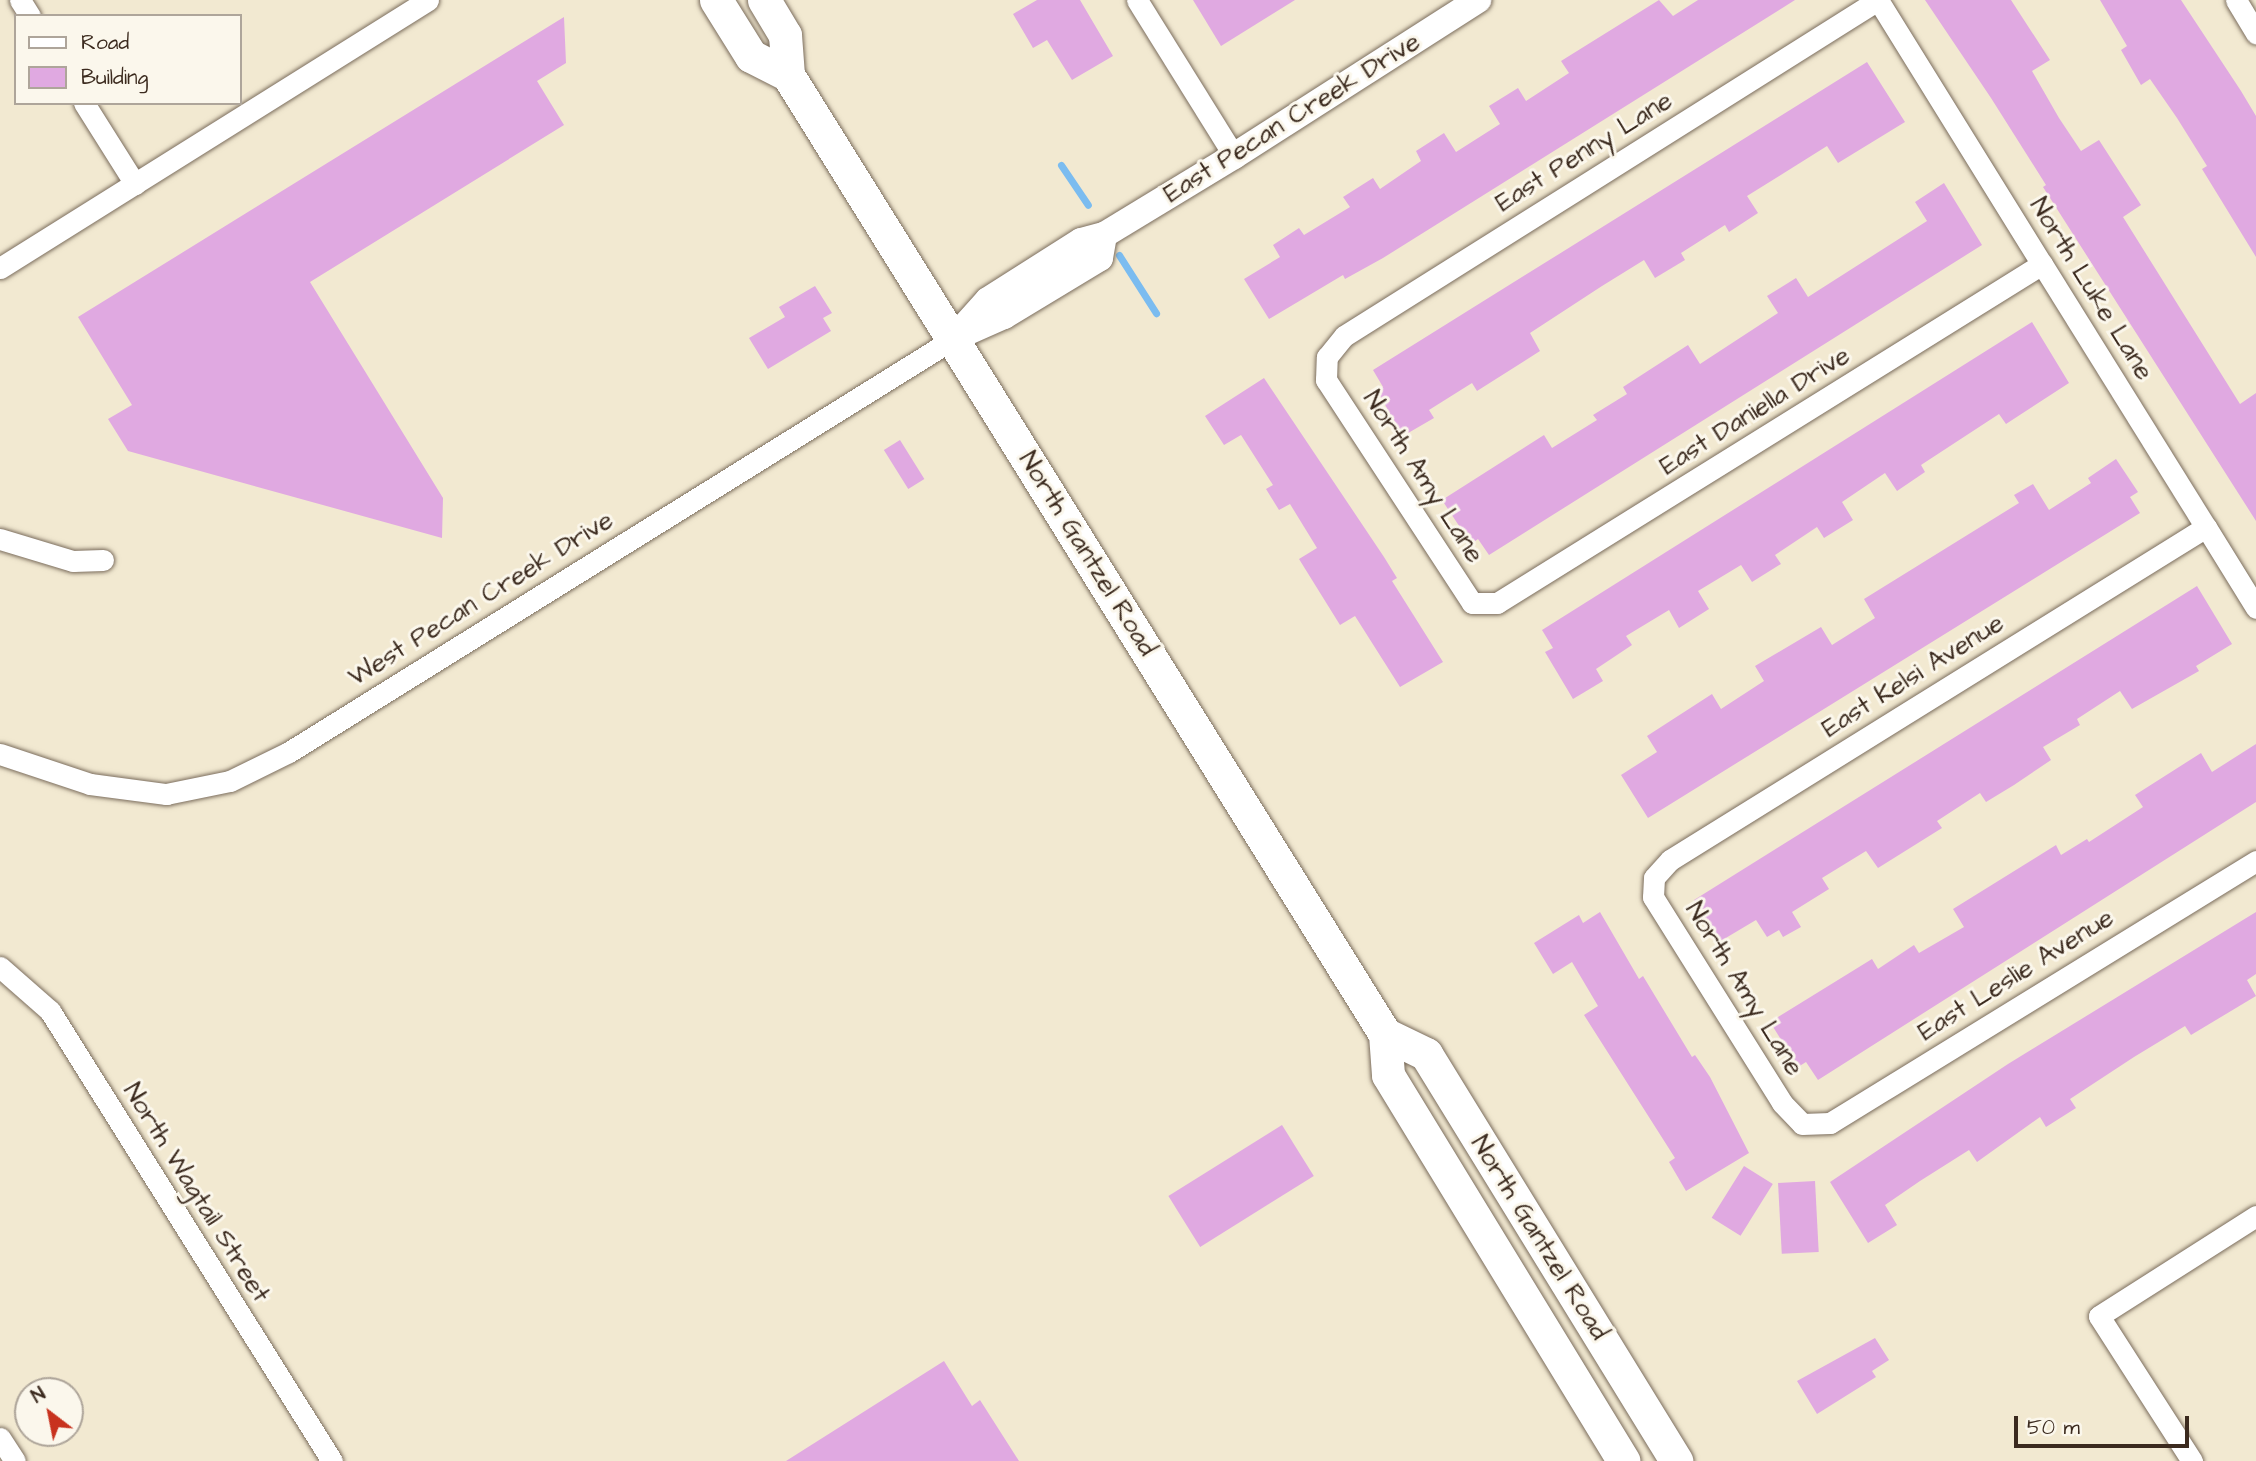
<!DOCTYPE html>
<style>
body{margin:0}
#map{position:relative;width:2256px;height:1461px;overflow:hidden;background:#f2e9d1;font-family:"Architects Daughter",sans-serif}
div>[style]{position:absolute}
.stream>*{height:7px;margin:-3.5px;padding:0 3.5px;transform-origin:3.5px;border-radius:3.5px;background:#7bbcf0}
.building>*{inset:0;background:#e0a9e1;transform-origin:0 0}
.roads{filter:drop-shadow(0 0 2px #7b6d5d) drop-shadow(0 0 2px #7b6d5d)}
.minor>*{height:21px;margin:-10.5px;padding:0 10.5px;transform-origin:10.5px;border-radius:10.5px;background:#fff}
.tertiary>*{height:26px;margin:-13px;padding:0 13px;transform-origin:13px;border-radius:13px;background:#fff}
.primary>*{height:33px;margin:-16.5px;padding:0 16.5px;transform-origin:16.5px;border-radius:16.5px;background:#fff}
span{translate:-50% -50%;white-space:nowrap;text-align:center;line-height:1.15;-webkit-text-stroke:6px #fbf7ec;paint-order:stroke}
.street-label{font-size:26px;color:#3b2a1e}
.legend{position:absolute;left:14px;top:14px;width:228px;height:91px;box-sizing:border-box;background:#fbf7ec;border:2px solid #aea59a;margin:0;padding:9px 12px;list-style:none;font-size:21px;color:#3b2a1e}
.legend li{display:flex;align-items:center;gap:14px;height:35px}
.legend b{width:35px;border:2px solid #aea59a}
.north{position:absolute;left:14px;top:1377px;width:70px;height:70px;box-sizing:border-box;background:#fbf7ec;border:2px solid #aea59a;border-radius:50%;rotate:328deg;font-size:19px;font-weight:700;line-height:28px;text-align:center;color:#3b2a1e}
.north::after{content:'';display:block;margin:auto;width:24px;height:32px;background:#c8321e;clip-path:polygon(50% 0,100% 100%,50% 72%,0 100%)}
.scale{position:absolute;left:2014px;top:1416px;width:175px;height:32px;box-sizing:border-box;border:4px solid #3b2a1e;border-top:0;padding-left:9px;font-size:21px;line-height:24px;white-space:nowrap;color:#3b2a1e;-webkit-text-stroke:5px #fbf7ec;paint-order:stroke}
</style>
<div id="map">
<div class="stream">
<i style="left:1061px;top:165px;width:48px;rotate:56deg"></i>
<i style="left:1119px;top:255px;width:69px;rotate:57.5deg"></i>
</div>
<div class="building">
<i style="clip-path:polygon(1037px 0,1080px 0,1113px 56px,1072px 80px,1047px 40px,1033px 48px,1013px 14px)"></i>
<i style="clip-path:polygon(1193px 0,1295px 0,1221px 46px)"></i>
<i style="clip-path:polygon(1659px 0,1673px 16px,1698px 0,1795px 0,1383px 258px,1345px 279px,1343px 275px,1269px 319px,1244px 279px,1280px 257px,1273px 245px,1299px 228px,1304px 235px,1350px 207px,1343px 197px,1373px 178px,1380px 189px,1421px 161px,1416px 151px,1444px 133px,1456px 152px,1500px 124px,1489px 106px,1518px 88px,1526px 101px,1569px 73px,1561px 61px)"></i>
<i style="clip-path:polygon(1925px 0,2011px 0,2050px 60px,2032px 71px,2059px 118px,2081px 151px,2099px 140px,2141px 205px,2123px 217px,2240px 404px,2256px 393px,2256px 521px,2043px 187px,2046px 185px,1991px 98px)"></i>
<i style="clip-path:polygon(2100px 0,2181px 0,2241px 91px,2256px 116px,2256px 257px,2202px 169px,2207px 166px,2177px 118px,2150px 79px,2141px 85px,2121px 50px,2127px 46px)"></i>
<i style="clip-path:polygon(564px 17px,566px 63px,537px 81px,564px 125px,310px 282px,443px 498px,442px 538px,128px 451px,108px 419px,132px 405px,78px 317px)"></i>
<i style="clip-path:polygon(1867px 62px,1905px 122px,1838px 163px,1827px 146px,1747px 196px,1758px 213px,1729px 232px,1725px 225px,1681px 253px,1685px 260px,1655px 278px,1644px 260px,1602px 286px,1530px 333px,1540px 351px,1477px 391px,1472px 383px,1429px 410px,1434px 418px,1403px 436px,1377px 391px,1383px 387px,1373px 370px)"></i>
<i style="clip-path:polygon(1944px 183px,1982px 245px,1489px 555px,1478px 539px,1471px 544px,1442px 500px,1544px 435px,1552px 448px,1597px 420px,1593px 415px,1627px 394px,1623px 387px,1688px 345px,1700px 364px,1778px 313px,1767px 296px,1796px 278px,1808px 297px,1927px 221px,1915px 202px)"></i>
<i style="clip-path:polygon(815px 286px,832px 313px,823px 318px,831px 331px,768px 369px,749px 338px,785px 317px,779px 307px)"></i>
<i style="clip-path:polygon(2032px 322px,2069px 383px,2006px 424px,1999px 414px,1921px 465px,1925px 472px,1897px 491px,1885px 473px,1842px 502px,1853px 520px,1824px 538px,1817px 527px,1775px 555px,1781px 564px,1752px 582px,1741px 565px,1698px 591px,1709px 609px,1679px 628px,1669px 610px,1626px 636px,1632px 645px,1596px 669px,1603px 681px,1573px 699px,1545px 652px,1553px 648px,1542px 630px)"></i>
<i style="clip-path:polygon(1264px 378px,1384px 557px,1397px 578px,1392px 581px,1443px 662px,1400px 687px,1355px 616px,1340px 625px,1299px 559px,1317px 548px,1290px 504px,1279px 510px,1266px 489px,1273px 485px,1241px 435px,1224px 445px,1205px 416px)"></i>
<i style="left:900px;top:440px;width:46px;height:19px;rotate:58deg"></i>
<i style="clip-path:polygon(2116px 459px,2138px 492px,2130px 497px,2140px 513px,1648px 818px,1621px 775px,1657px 752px,1647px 736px,1712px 694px,1721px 709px,1764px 681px,1755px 666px,1821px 627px,1832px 645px,1875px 618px,1864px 599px,2019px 503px,2014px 495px,2033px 484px,2049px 510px,2091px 483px,2088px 478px)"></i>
<i style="clip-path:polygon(2197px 586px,2232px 644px,2196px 666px,2199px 671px,2132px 709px,2120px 691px,2077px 719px,2080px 725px,2043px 747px,2051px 760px,2014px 785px,1986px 802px,1980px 793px,1937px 821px,1942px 828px,1878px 868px,1866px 851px,1822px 878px,1829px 889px,1792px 912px,1801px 927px,1783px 937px,1779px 930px,1767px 937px,1756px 920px,1719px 942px,1694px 900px)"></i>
<i style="clip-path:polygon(2256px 744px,2256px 802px,1818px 1080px,1806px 1062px,1798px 1067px,1770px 1022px,1872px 959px,1878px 969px,1914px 945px,1919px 953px,1964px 927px,1953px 909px,2056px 845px,2061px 855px,2087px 839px,2089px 842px,2143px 807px,2135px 795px,2201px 753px,2212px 772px)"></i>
<i style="clip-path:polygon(1600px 912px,1639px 979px,1643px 976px,1692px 1057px,1695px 1055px,1710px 1077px,1749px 1153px,1686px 1191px,1669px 1162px,1675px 1158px,1584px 1015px,1598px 1006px,1572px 962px,1553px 974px,1534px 943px,1579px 915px,1583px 923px)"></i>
<i style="clip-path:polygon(2256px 912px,2256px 974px,2247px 980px,2256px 996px,2191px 1035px,2185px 1026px,2134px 1057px,2070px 1099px,2076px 1108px,2046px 1127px,2040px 1117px,1977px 1162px,1969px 1150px,1920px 1181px,1885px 1205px,1897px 1225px,1868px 1243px,1830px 1182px,2008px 1064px)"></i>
<i style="left:1282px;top:1125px;width:60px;height:134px;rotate:58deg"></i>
<i style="left:1744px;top:1166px;width:34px;height:61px;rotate:32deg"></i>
<i style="left:1815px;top:1181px;width:71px;height:37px;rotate:87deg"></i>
<i style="clip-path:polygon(1875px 1338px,1889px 1360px,1872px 1371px,1876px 1377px,1817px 1414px,1797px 1381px)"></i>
<i style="clip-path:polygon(944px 1361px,972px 1406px,980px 1400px,1019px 1461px,786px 1461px)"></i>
</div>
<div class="roads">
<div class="minor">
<i style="left:20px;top:0;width:19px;rotate:58deg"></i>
<i style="left:1137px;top:0;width:184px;rotate:58.1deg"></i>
<i style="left:2236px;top:0;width:39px;rotate:59deg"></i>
<i style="left:84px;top:103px;width:96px;rotate:57.8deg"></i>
<i style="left:2042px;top:264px;width:642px;rotate:148.12deg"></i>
<i style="left:1497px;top:603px;width:25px;rotate:180deg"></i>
<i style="left:1472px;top:603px;width:267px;rotate:-123.2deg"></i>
<i style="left:1326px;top:380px;width:23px;rotate:-88deg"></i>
<i style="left:1327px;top:357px;width:27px;rotate:-51deg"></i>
<i style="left:1344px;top:336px;width:631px;rotate:-32.18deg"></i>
<i style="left:1878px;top:0;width:311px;rotate:58.2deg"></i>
<i style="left:2042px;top:264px;width:310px;rotate:58.1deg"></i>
<i style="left:2206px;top:527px;width:95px;rotate:58.3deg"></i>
<i style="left:0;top:268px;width:505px;rotate:-32.05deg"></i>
<i style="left:2206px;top:527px;width:631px;rotate:148.15deg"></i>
<i style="left:1670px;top:860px;width:24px;rotate:132deg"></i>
<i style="left:1654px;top:878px;width:19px;rotate:93deg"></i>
<i style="left:1653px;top:897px;width:243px;rotate:57.9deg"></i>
<i style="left:1782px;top:1103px;width:29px;rotate:46deg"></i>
<i style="left:1802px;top:1124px;width:28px;rotate:-2deg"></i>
<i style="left:1830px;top:1123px;width:500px;rotate:-31.59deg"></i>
<i style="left:0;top:539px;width:76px;rotate:16.8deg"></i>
<i style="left:73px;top:561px;width:30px;rotate:-2deg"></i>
<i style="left:0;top:754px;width:95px;rotate:18.4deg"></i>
<i style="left:90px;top:784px;width:77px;rotate:7.5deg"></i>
<i style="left:166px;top:794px;width:65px;rotate:-11.5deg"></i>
<i style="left:230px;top:781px;width:66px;rotate:-26.2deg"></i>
<i style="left:289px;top:752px;width:782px;rotate:-31.88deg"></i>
<i style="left:0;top:967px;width:67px;rotate:41.3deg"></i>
<i style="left:50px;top:1011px;width:531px;rotate:57.93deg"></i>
<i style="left:0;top:1438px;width:27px;rotate:57deg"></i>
<i style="left:2192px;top:1461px;width:172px;rotate:-122.7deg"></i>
<i style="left:2099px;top:1316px;width:186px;rotate:-32.5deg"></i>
</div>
<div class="tertiary">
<i style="left:963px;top:334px;width:45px;rotate:-23.7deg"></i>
<i style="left:1004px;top:316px;width:112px;rotate:-31.1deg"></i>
<i style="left:1100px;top:258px;width:23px;rotate:-80deg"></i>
<i style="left:953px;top:339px;width:52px;rotate:-48.1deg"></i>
<i style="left:988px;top:300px;width:110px;rotate:-32.4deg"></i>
<i style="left:1081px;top:241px;width:24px;rotate:-15deg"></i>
<i style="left:1104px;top:235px;width:152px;rotate:-31.3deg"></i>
<i style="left:1234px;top:156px;width:290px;rotate:-32.6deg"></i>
</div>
<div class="primary">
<i style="left:716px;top:0;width:66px;rotate:58deg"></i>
<i style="left:751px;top:56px;width:42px;rotate:27.2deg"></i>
<i style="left:764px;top:0;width:41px;rotate:59deg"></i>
<i style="left:785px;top:35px;width:40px;rotate:85.7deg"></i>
<i style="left:788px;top:75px;width:1130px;rotate:58.1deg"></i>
<i style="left:1385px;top:1034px;width:41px;rotate:85.8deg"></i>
<i style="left:1388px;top:1075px;width:452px;rotate:58.6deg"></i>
<i style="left:1385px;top:1034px;width:46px;rotate:26deg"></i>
<i style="left:1426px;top:1054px;width:478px;rotate:58.4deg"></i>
</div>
</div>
<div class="street-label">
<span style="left:1292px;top:118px;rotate:-32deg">East Pecan Creek Drive</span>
<span style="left:1584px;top:152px;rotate:-32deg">East Penny Lane</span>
<span style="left:2091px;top:289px;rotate:58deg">North Luke Lane</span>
<span style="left:1755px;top:411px;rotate:-32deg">East Daniella Drive</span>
<span style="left:1423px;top:477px;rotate:57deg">North Amy Lane</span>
<span style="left:1087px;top:554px;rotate:58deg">North Gantzel Road</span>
<span style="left:481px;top:599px;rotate:-32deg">West Pecan Creek Drive</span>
<span style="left:1913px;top:676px;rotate:-32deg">East Kelsi Avenue</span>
<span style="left:2016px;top:975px;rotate:-32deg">East Leslie Avenue</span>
<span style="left:1744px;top:989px;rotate:58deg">North Amy Lane</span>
<span style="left:196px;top:1193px;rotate:58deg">North Wagtail Street</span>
<span style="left:1539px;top:1238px;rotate:58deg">North Gantzel Road</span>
</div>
<ul class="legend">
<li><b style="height:9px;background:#fff"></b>Road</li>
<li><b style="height:19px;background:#e0a9e1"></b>Building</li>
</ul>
<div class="north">N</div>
<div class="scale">50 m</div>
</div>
